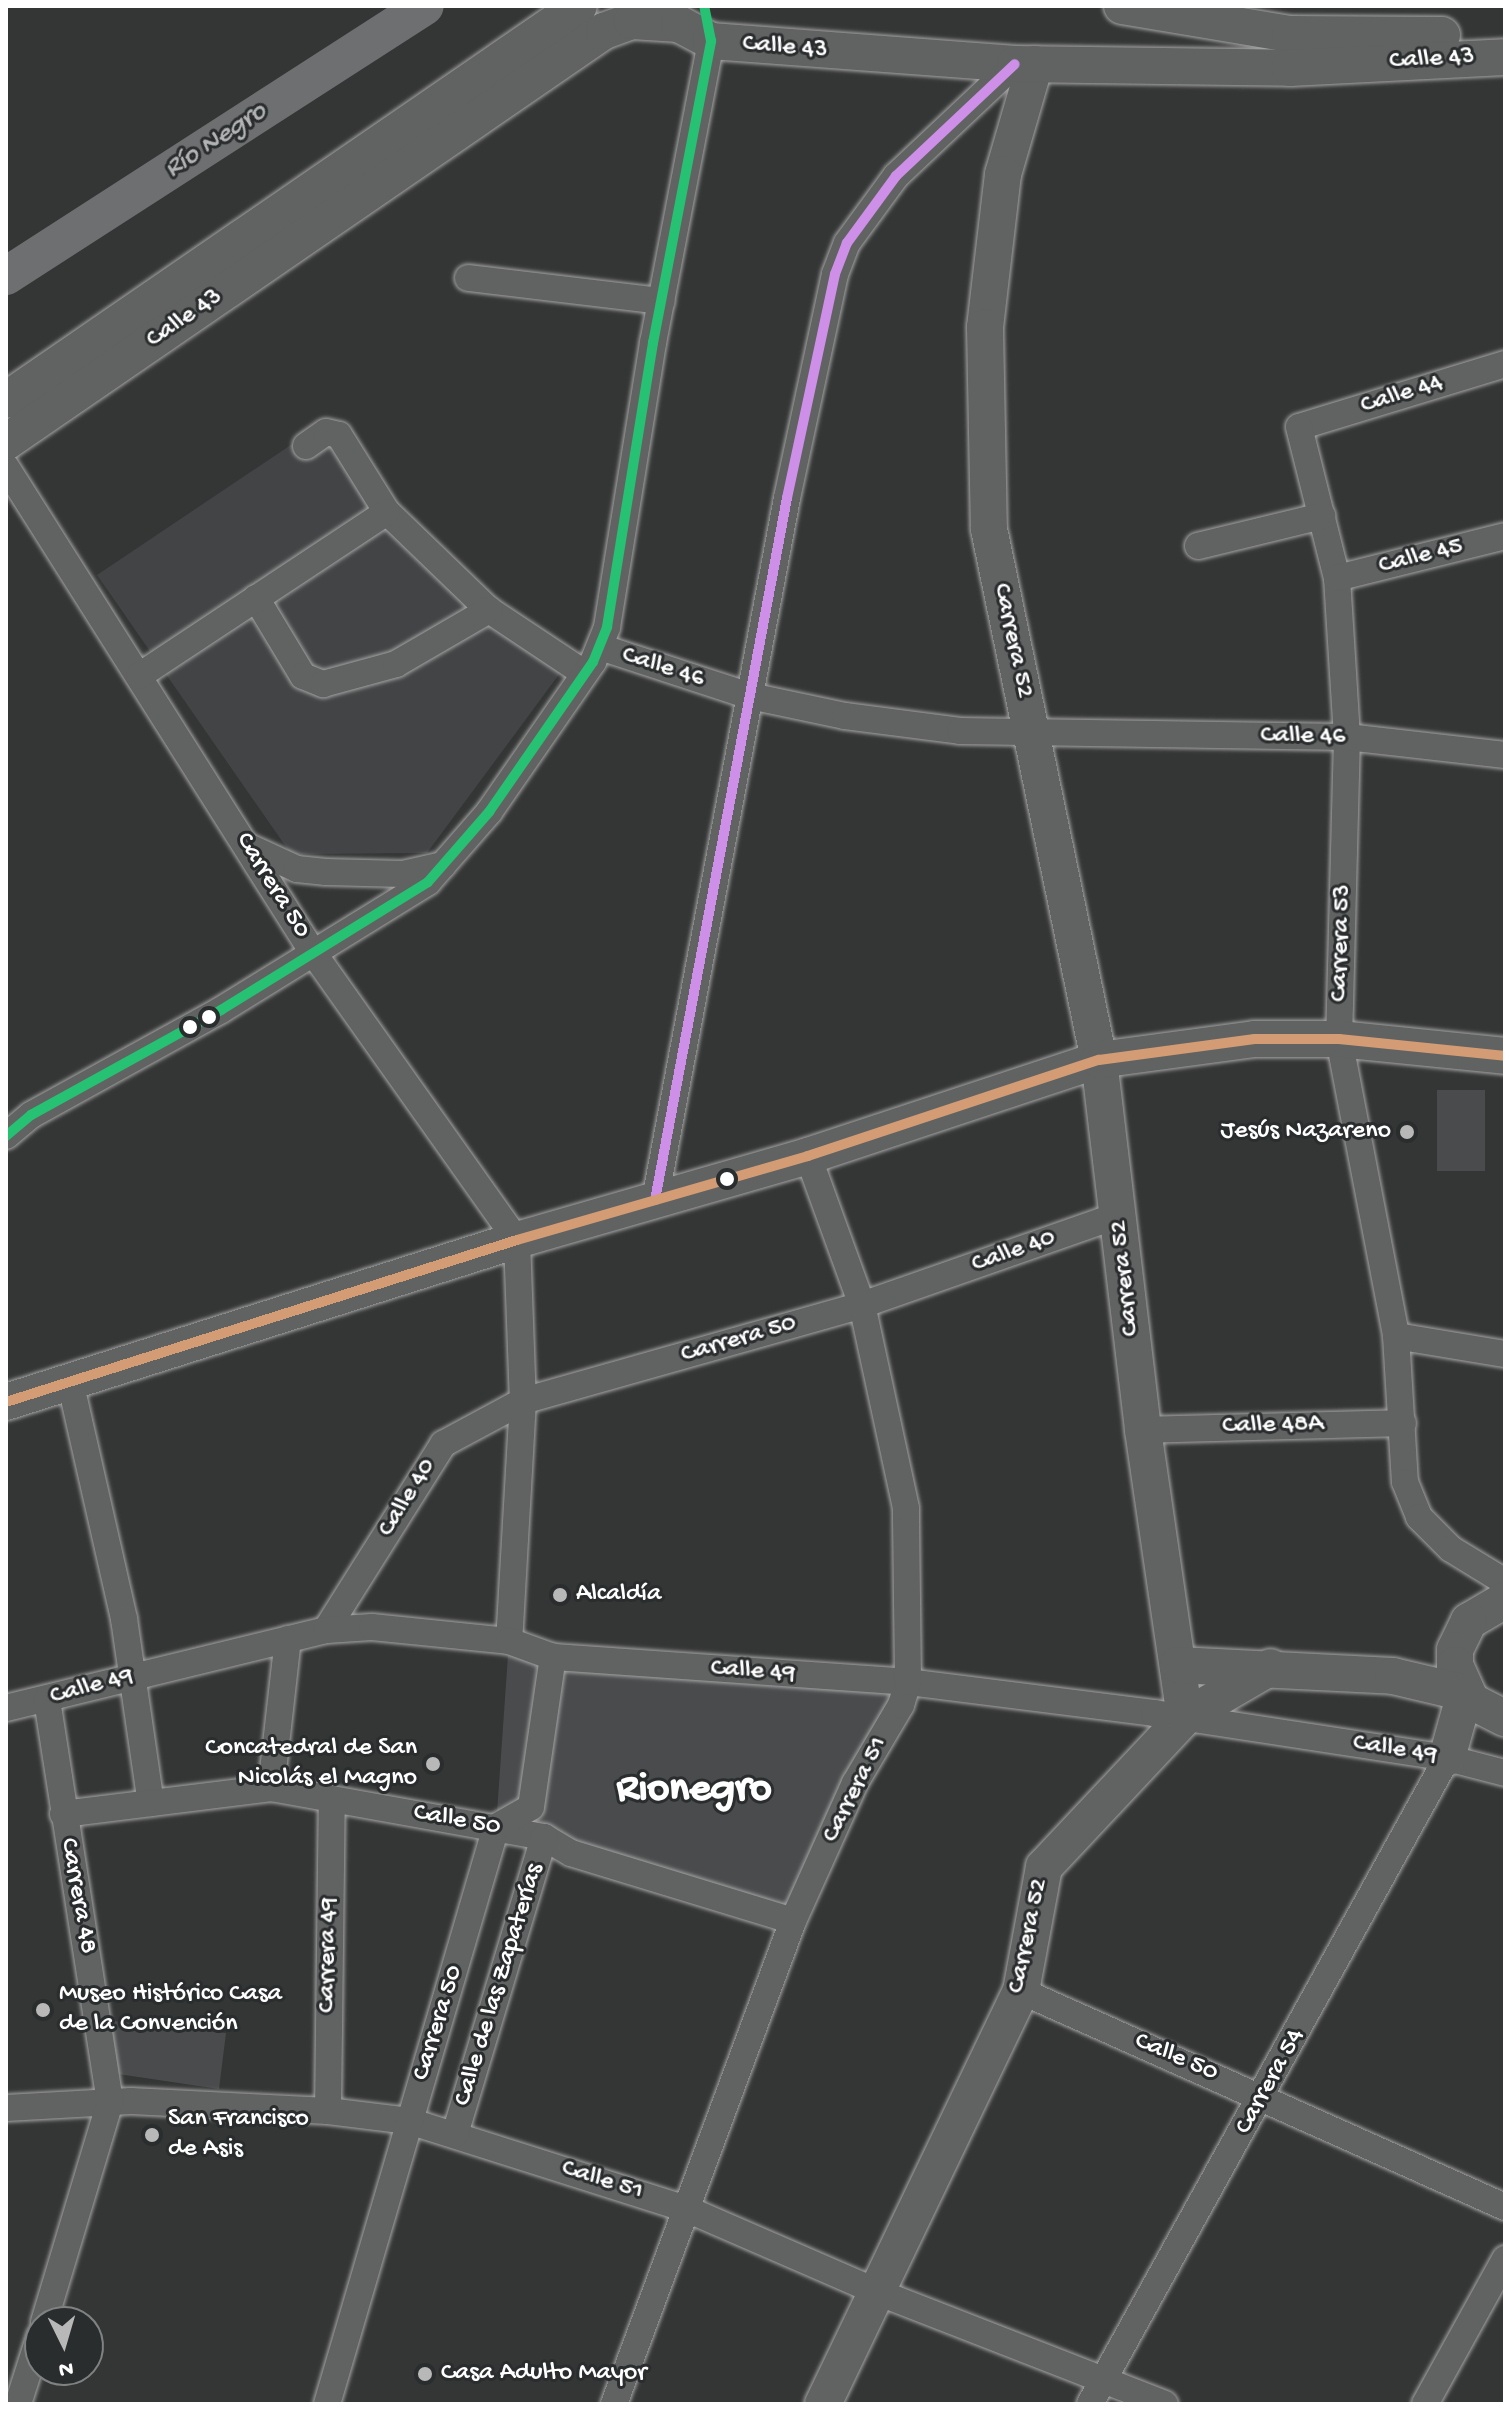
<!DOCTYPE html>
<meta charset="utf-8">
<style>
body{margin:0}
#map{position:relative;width:1511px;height:2410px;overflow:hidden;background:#343535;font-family:"Gochi Hand",sans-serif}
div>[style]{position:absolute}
.built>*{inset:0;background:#424445}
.green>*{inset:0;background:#494b4c;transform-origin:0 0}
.river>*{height:38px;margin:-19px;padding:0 19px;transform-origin:19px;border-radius:19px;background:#6d6f70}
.roads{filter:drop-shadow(0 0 2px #a4a4a4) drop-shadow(0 0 2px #a4a4a4)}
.street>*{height:26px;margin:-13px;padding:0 13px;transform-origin:13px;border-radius:13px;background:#616262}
.secondary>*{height:36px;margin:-18px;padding:0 18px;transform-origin:18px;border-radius:18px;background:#616262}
.bus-1>*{height:10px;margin:-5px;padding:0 5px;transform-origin:5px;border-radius:5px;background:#26c172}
.bus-2>*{height:10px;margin:-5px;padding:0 5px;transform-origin:5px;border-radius:5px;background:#ce8fe9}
.bus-3>*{height:10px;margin:-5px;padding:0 5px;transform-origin:5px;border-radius:5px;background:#d39c74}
.dots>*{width:22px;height:22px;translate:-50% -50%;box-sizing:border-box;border:4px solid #2a2d2e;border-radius:50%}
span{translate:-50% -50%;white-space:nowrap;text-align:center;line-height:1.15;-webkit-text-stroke:6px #2a2d2e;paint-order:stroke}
.street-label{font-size:26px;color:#fff}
.poi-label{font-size:26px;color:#fff}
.right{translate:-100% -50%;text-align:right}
.left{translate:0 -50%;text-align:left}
.water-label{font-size:28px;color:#b2b3b4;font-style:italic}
.town-label{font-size:42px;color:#fff;font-weight:700}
.frame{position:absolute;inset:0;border:8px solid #fff;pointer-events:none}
.north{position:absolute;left:24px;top:2306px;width:80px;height:80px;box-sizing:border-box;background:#2a2d2e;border:2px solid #7f8182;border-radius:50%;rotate:175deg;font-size:22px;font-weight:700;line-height:32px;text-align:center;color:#fff}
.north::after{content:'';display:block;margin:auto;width:28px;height:36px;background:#b8b8b8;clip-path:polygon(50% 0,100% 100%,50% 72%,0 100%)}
</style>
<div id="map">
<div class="built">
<i style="clip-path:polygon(319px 426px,563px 669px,427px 853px,291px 854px,97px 575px)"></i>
</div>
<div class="green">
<i style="left:1485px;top:1090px;width:81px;height:48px;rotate:90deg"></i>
<i style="clip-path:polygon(509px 1641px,908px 1682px,793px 1921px,496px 1827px)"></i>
<i style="clip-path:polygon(113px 2021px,226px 2033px,219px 2089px,118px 2074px,111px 2060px)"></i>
</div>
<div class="river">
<i style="left:6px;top:276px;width:498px;rotate:-32.8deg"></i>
</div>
<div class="roads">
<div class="street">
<i style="left:468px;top:278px;width:195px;rotate:6.8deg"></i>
<i style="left:1505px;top:364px;width:215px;rotate:163deg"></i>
<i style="left:1299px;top:427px;width:156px;rotate:75.9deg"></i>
<i style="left:1337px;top:578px;width:159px;rotate:86.4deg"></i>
<i style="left:1347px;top:737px;width:302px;rotate:91.5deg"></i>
<i style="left:1339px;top:1039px;width:302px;rotate:79.1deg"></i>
<i style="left:1396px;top:1336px;width:146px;rotate:86.5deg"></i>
<i style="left:1405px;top:1482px;width:38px;rotate:68deg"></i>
<i style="left:1419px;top:1517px;width:45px;rotate:45deg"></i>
<i style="left:1451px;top:1549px;width:63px;rotate:31.4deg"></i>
<i style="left:306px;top:446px;width:24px;rotate:-35deg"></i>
<i style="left:326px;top:432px;width:13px;rotate:13deg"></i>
<i style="left:339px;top:435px;width:91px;rotate:58.1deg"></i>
<i style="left:387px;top:512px;width:141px;rotate:43.9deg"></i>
<i style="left:489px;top:610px;width:114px;rotate:33.6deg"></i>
<i style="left:6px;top:467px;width:573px;rotate:57.7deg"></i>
<i style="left:312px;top:951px;width:354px;rotate:54.7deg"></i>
<i style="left:517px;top:1240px;width:161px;rotate:87.9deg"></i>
<i style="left:523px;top:1401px;width:240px;rotate:93.3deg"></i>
<i style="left:1198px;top:546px;width:128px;rotate:-13.6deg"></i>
<i style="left:1337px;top:578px;width:173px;rotate:-14deg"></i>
<i style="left:256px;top:598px;width:91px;rotate:58.9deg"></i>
<i style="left:303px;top:676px;width:22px;rotate:22deg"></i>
<i style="left:323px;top:684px;width:76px;rotate:-15.3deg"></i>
<i style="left:396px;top:664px;width:108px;rotate:-30.1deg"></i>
<i style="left:600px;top:647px;width:158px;rotate:18.1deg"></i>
<i style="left:750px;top:696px;width:97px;rotate:11.9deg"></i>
<i style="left:845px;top:716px;width:116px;rotate:7.4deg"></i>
<i style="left:960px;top:731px;width:387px;rotate:0.9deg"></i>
<i style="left:1347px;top:737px;width:159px;rotate:6.5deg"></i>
<i style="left:139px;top:676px;width:297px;rotate:-33.5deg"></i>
<i style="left:247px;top:846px;width:55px;rotate:24.7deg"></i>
<i style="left:297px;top:869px;width:29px;rotate:6deg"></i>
<i style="left:326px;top:872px;width:77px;rotate:1.5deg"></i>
<i style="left:403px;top:874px;width:41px;rotate:-12.7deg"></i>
<i style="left:6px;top:1136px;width:33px;rotate:-40deg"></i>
<i style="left:31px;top:1115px;width:217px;rotate:-28.9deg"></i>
<i style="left:221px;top:1010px;width:243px;rotate:-31.7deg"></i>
<i style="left:428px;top:882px;width:93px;rotate:-48.9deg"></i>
<i style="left:489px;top:812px;width:183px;rotate:-55.3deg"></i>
<i style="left:593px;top:662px;width:38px;rotate:-68deg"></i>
<i style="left:607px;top:627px;width:288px;rotate:-80.8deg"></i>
<i style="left:653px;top:343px;width:308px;rotate:-79.1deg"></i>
<i style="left:655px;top:1200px;width:714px;rotate:-79.35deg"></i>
<i style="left:787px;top:498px;width:229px;rotate:-77.9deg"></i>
<i style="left:835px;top:274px;width:33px;rotate:-69deg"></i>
<i style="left:847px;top:243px;width:83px;rotate:-53.8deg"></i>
<i style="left:896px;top:176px;width:163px;rotate:-43.3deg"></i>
<i style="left:1396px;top:1336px;width:110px;rotate:9.4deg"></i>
<i style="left:70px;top:1381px;width:244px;rotate:77.2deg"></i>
<i style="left:124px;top:1619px;width:186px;rotate:81.7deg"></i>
<i style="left:1143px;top:1430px;width:260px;rotate:-1.5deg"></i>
<i style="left:326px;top:1630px;width:220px;rotate:-57.8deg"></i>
<i style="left:443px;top:1444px;width:91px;rotate:-28.3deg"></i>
<i style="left:523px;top:1401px;width:352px;rotate:-15.8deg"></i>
<i style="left:862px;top:1305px;width:272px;rotate:-19.3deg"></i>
<i style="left:6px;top:1708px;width:329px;rotate:-13.7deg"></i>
<i style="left:326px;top:1630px;width:46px;rotate:-3.7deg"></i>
<i style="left:372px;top:1627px;width:138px;rotate:5.8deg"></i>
<i style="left:509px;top:1641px;width:47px;rotate:20deg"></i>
<i style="left:553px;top:1657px;width:356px;rotate:4deg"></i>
<i style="left:908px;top:1682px;width:248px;rotate:7.2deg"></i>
<i style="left:1154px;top:1713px;width:296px;rotate:8.7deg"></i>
<i style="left:1447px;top:1758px;width:60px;rotate:14.5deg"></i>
<i style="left:271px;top:1788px;width:150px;rotate:-83.5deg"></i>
<i style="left:63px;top:1814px;width:210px;rotate:-7.1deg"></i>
<i style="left:271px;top:1788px;width:277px;rotate:10.2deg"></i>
<i style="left:544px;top:1837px;width:31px;rotate:31deg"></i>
<i style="left:571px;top:1853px;width:232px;rotate:17deg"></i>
<i style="left:1021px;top:1991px;width:530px;rotate:24.05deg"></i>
<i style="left:6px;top:2108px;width:125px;rotate:-3.2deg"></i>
<i style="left:131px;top:2101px;width:197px;rotate:2.9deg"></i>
<i style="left:328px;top:2111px;width:82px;rotate:7deg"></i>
<i style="left:409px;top:2121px;width:294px;rotate:17.6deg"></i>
<i style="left:689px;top:2210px;width:203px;rotate:23.5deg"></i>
<i style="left:875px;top:2291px;width:311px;rotate:21.3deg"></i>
<i style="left:328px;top:2111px;width:312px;rotate:-89.3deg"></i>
<i style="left:455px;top:2134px;width:310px;rotate:-73.3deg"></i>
<i style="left:44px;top:2322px;width:230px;rotate:-73.3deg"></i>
<i style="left:110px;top:2102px;width:407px;rotate:-98.9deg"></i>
<i style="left:18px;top:2404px;width:72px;rotate:-72.3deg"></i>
<i style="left:327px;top:2404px;width:601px;rotate:-73.67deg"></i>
<i style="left:496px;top:1827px;width:40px;rotate:-29.7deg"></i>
<i style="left:531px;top:1807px;width:152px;rotate:-81.7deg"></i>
<i style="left:614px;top:2404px;width:515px;rotate:-69.67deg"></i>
<i style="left:793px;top:1921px;width:151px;rotate:-65.8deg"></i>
<i style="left:855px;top:1783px;width:91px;rotate:-59.5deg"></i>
<i style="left:901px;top:1705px;width:24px;rotate:-73deg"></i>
<i style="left:908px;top:1682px;width:174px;rotate:-90.7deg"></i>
<i style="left:906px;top:1508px;width:208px;rotate:-102.2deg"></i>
<i style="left:862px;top:1305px;width:158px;rotate:-109.9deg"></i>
<i style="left:1090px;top:2404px;width:738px;rotate:-61.07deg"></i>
<i style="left:1425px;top:2404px;width:166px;rotate:-61.1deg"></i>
</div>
<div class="secondary">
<i style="left:1122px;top:6px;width:170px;rotate:9.5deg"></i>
<i style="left:1290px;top:34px;width:152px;rotate:0.4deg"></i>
<i style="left:1035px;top:64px;width:115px;rotate:106.2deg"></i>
<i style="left:1003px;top:174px;width:154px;rotate:96.7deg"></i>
<i style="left:985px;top:327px;width:202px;rotate:88.9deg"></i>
<i style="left:989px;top:529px;width:542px;rotate:78.3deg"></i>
<i style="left:1099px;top:1060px;width:373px;rotate:83.2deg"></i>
<i style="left:1143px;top:1430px;width:290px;rotate:81.7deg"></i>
<i style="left:6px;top:400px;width:695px;rotate:-34.51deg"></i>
<i style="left:6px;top:442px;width:726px;rotate:-34.5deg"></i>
<i style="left:604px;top:31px;width:30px;rotate:-20deg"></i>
<i style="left:632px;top:21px;width:47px;rotate:3.7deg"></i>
<i style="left:679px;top:24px;width:36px;rotate:28deg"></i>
<i style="left:711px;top:41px;width:305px;rotate:4.3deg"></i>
<i style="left:1015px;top:64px;width:275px;rotate:0.8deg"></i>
<i style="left:1290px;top:68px;width:215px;rotate:-2.9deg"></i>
<i style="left:6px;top:1402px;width:536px;rotate:-17.59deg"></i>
<i style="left:517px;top:1240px;width:303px;rotate:-16.1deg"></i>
<i style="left:808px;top:1156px;width:306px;rotate:-18.3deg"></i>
<i style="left:1099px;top:1060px;width:157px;rotate:-7.7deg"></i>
<i style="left:1255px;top:1039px;width:84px"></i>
<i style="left:1339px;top:1039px;width:167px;rotate:5.8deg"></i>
<i style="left:1505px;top:1600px;width:42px;rotate:149.7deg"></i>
<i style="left:1469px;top:1621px;width:32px;rotate:116deg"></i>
<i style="left:1455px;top:1650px;width:15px;rotate:90deg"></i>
<i style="left:1455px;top:1665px;width:39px;rotate:66deg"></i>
<i style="left:1471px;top:1701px;width:38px;rotate:27deg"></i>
<i style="left:1178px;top:1665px;width:215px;rotate:2.9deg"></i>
<i style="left:1393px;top:1676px;width:74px;rotate:13.3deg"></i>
<i style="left:1465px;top:1693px;width:67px;rotate:105.5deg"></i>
<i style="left:823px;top:2404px;width:458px;rotate:-64.4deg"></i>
<i style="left:1021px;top:1991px;width:126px;rotate:-79.5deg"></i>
<i style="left:1044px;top:1867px;width:206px;rotate:-46.8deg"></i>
<i style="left:1185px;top:1717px;width:99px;rotate:-30.2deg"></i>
</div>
</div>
<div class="bus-1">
<i style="left:6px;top:1136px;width:33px;rotate:-40deg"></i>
<i style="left:31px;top:1115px;width:217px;rotate:-28.9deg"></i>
<i style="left:221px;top:1010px;width:243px;rotate:-31.7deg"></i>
<i style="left:428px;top:882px;width:93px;rotate:-48.9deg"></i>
<i style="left:489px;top:812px;width:183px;rotate:-55.3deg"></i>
<i style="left:593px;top:662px;width:38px;rotate:-68deg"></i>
<i style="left:607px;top:627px;width:288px;rotate:-80.8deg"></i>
<i style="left:653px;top:343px;width:308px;rotate:-79.1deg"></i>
<i style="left:711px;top:41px;width:36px;rotate:-101deg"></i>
</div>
<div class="bus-2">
<i style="left:655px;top:1200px;width:714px;rotate:-79.35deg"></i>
<i style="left:787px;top:498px;width:229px;rotate:-77.9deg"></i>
<i style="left:835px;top:274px;width:33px;rotate:-69deg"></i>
<i style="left:847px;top:243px;width:83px;rotate:-53.8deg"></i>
<i style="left:896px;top:176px;width:163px;rotate:-43.3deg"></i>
</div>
<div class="bus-3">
<i style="left:6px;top:1402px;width:536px;rotate:-17.59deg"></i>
<i style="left:517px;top:1240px;width:303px;rotate:-16.1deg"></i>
<i style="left:808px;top:1156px;width:306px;rotate:-18.3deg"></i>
<i style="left:1099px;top:1060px;width:157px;rotate:-7.7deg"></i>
<i style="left:1255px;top:1039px;width:84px"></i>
<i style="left:1339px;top:1039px;width:167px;rotate:5.8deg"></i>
</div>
<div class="dots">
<i style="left:209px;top:1017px;background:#fff"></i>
<i style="left:190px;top:1027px;background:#fff"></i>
<i style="left:1407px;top:1132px;background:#b8b8b8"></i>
<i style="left:727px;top:1179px;background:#fff"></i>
<i style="left:560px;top:1595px;background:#b8b8b8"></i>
<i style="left:433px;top:1764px;background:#b8b8b8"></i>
<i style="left:43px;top:2010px;background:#b8b8b8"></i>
<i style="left:152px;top:2135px;background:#b8b8b8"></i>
<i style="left:425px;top:2374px;background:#b8b8b8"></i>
</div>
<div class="street-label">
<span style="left:785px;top:48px;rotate:5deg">Calle 43</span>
<span style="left:1432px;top:60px;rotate:-3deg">Calle 43</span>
<span style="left:185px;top:319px;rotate:-34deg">Calle 43</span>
<span style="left:1402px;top:395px;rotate:-17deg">Calle 44</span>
<span style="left:1421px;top:557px;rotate:-14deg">Calle 45</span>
<span style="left:1012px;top:641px;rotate:78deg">Carrera 52</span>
<span style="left:663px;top:668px;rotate:18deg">Calle 46</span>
<span style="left:1303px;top:737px;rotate:1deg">Calle 46</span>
<span style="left:272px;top:886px;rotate:58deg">Carrera 50</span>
<span style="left:1342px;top:943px;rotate:-88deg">Carrera 53</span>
<span style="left:1014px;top:1252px;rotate:-19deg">Calle 40</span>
<span style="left:1126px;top:1278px;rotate:-96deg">Carrera 52</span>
<span style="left:739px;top:1340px;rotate:-16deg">Carrera 50</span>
<span style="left:1273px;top:1426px;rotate:-1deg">Calle 48A</span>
<span style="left:408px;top:1498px;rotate:-58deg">Calle 40</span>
<span style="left:753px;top:1672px;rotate:4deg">Calle 49</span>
<span style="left:92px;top:1687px;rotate:-15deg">Calle 49</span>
<span style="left:1395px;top:1750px;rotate:9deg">Calle 49</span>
<span style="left:856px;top:1790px;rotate:-63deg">Carrera 51</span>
<span style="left:457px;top:1821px;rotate:10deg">Calle 50</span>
<span style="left:77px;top:1896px;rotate:80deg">Carrera 48</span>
<span style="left:1029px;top:1936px;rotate:-78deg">Carrera 52</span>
<span style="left:329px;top:1955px;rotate:-89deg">Carrera 49</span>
<span style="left:500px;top:1985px;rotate:-73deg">Calle de las Zapaterías</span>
<span style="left:439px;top:2023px;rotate:-73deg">Carrera 50</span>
<span style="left:1176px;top:2058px;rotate:23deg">Calle 50</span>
<span style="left:1271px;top:2082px;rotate:-61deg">Carrera 54</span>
<span style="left:602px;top:2181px;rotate:18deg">Calle 51</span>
</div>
<div class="poi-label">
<span class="right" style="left:1391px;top:1132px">Jesús Nazareno</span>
<span class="left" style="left:576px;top:1595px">Alcaldía</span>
<span class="right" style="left:417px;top:1764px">Concatedral de San<br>Nicolás el Magno</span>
<span class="left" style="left:59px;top:2010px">Museo Histórico Casa<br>de la Convención</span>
<span class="left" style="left:168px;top:2135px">San Francisco<br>de Asis</span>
<span class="left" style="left:441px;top:2374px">Casa Adulto Mayor</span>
</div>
<div class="water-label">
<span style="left:216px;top:141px;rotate:-33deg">Río Negro</span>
</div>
<div class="town-label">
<span style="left:694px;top:1791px">Rionegro</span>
</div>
<div class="frame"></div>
<div class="north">N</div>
</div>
